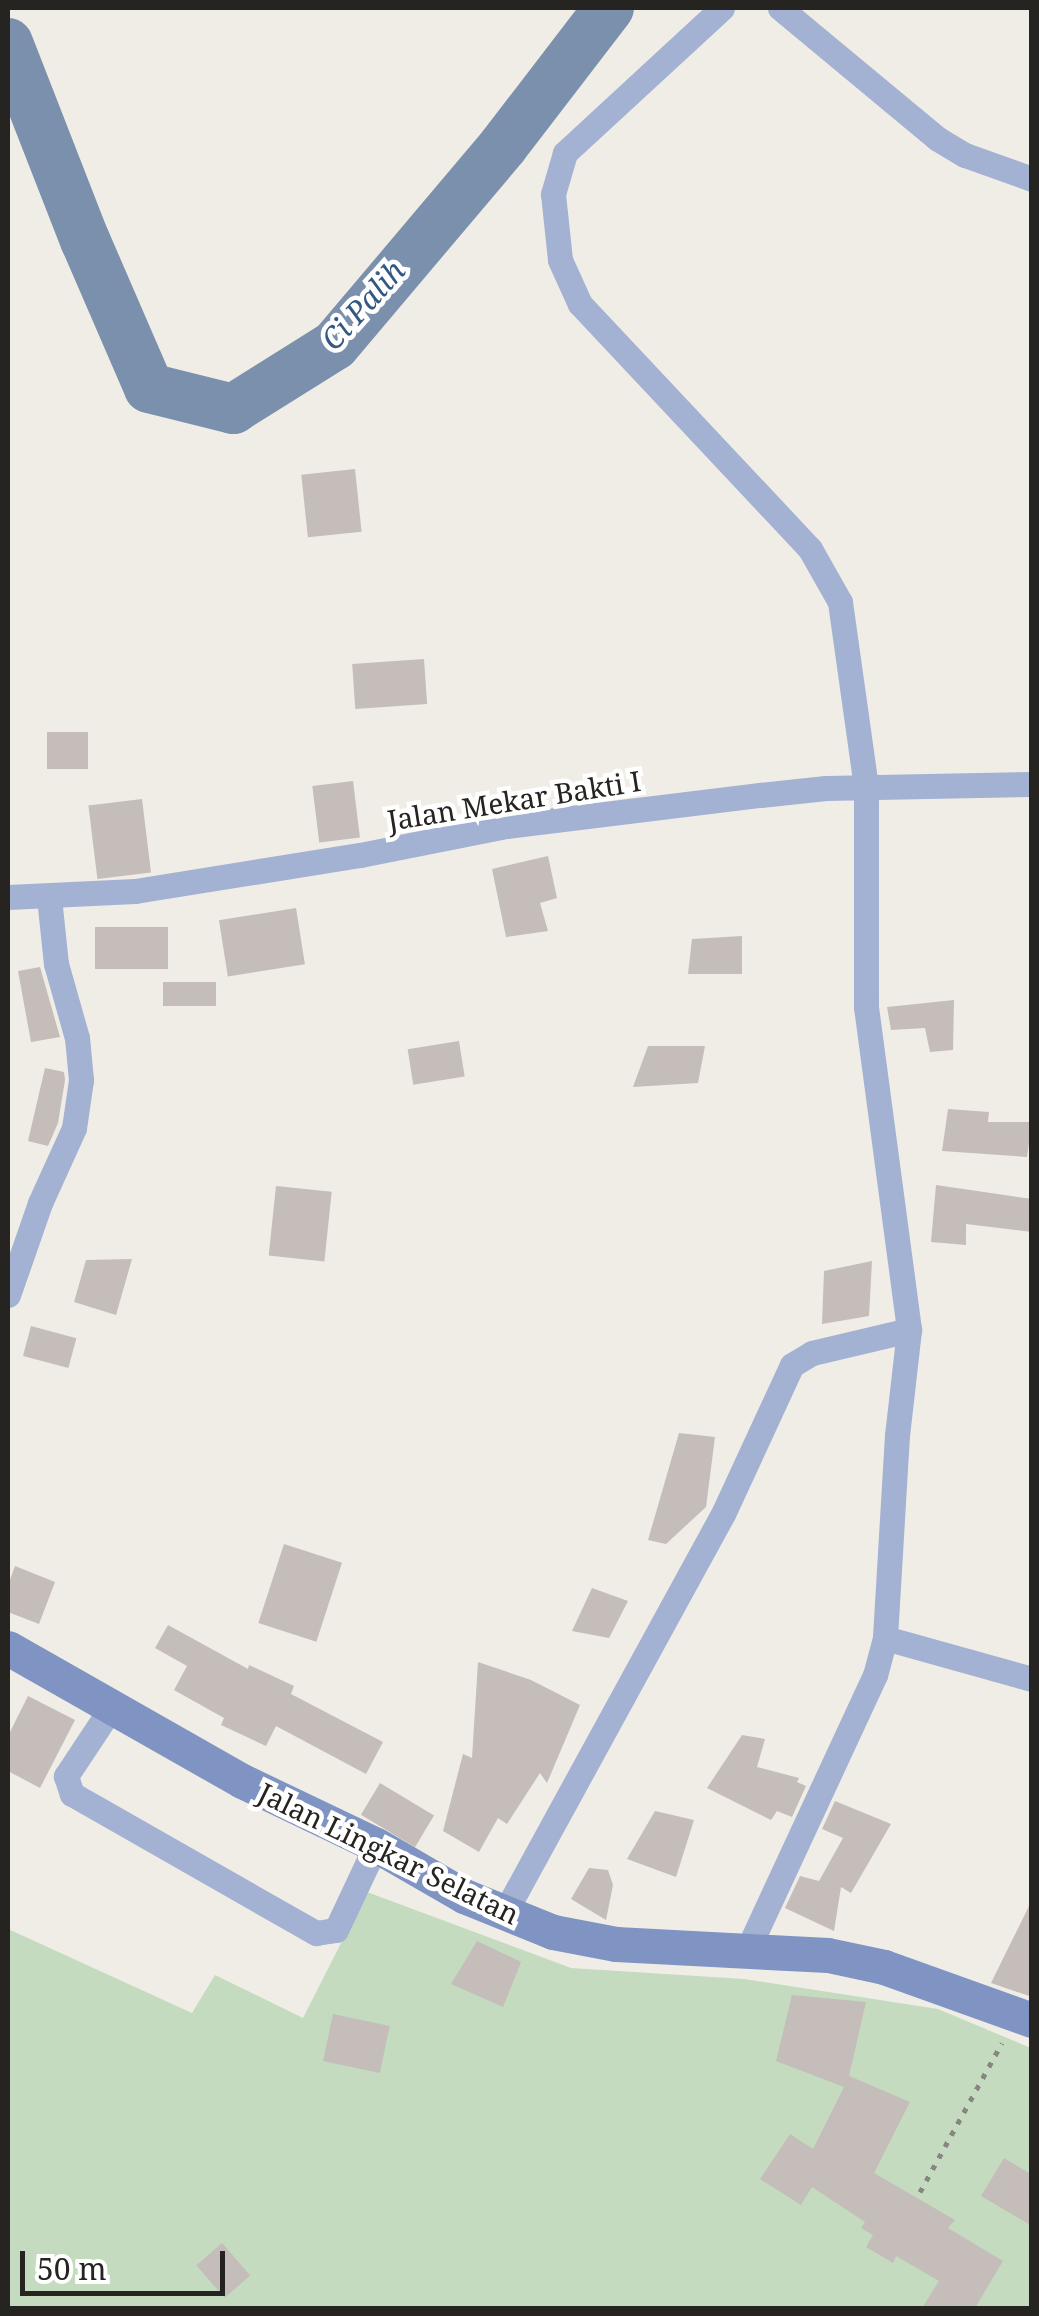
<!DOCTYPE html>
<style>
body{margin:0}
#map{position:relative;width:1039px;height:2316px;overflow:hidden;background:#f0ede6;font-family:"Noto Serif",serif}
div>[style]{position:absolute}
.green>*{inset:0;background:#c4dbbf}
.river>*{height:50px;margin:-25px;padding:0 25px;transform-origin:25px;border-radius:25px;background:#7a90ac}
.building>*{inset:0;background:#c4bdb9;transform-origin:0 0}
.path>*{height:5px;margin-top:-2.5px;transform-origin:0;background:repeating-linear-gradient(90deg,#888681 0 5px,transparent 0 13px)}
.street>*{height:25px;margin:-12.5px;padding:0 12.5px;transform-origin:12.5px;border-radius:12.5px;background:#a3b1d2}
.secondary>*{height:35px;margin:-17.5px;padding:0 17.5px;transform-origin:17.5px;border-radius:17.5px;background:#7f94c3}
span{translate:-50% -50%;white-space:nowrap;text-align:center;line-height:1.15;-webkit-text-stroke:9px #fff;paint-order:stroke}
.street-label{font-size:28px;color:#252421}
.water-label{font-size:30px;color:#355881;font-style:italic}
.frame{position:absolute;inset:0;border:10px solid #252421;pointer-events:none}
.scale{position:absolute;left:20px;top:2251px;width:205px;height:45px;box-sizing:border-box;border:5px solid #252421;border-top:0;padding-left:12px;font-size:30px;line-height:35px;white-space:nowrap;color:#252421;-webkit-text-stroke:8px #fff;paint-order:stroke}
</style>
<div id="map">
<div class="green">
<i style="clip-path:polygon(367px 1892px,571px 1968px,744px 1979px,938px 2009px,1031px 2048px,1031px 2308px,8px 2308px,8px 1929px,192px 2013px,215px 1975px,303px 2018px)"></i>
</div>
<div class="river">
<i style="left:8px;top:43px;width:212px;rotate:68.7deg"></i>
<i style="left:85px;top:240px;width:161px;rotate:66.6deg"></i>
<i style="left:149px;top:388px;width:87px;rotate:14deg"></i>
<i style="left:233px;top:409px;width:120px;rotate:-32.1deg"></i>
<i style="left:335px;top:345px;width:260px;rotate:-49.8deg"></i>
<i style="left:503px;top:146px;width:174px;rotate:-52.5deg"></i>
</div>
<div class="building">
<i style="left:355px;top:469px;width:63px;height:54px;rotate:84deg"></i>
<i style="left:424px;top:659px;width:45px;height:72px;rotate:86deg"></i>
<i style="left:47px;top:732px;width:41px;height:37px"></i>
<i style="left:353px;top:781px;width:57px;height:41px;rotate:83deg"></i>
<i style="left:142px;top:799px;width:74px;height:54px;rotate:83deg"></i>
<i style="clip-path:polygon(548px 856px,557px 898px,540px 903px,548px 931px,506px 937px,492px 869px)"></i>
<i style="left:296px;top:908px;width:57px;height:78px;rotate:81deg"></i>
<i style="left:95px;top:927px;width:73px;height:42px"></i>
<i style="clip-path:polygon(742px 936px,742px 974px,688px 974px,692px 939px)"></i>
<i style="clip-path:polygon(40px 967px,60px 1037px,31px 1042px,18px 971px)"></i>
<i style="left:163px;top:982px;width:53px;height:24px"></i>
<i style="clip-path:polygon(954px 1000px,953px 1050px,930px 1052px,925px 1028px,891px 1030px,887px 1007px)"></i>
<i style="left:459px;top:1041px;width:36px;height:52px;rotate:81deg"></i>
<i style="clip-path:polygon(648px 1046px,705px 1046px,698px 1083px,633px 1087px)"></i>
<i style="clip-path:polygon(45px 1068px,64px 1072px,65px 1080px,58px 1123px,48px 1146px,28px 1141px)"></i>
<i style="clip-path:polygon(948px 1109px,989px 1112px,988px 1122px,1032px 1122px,1027px 1157px,942px 1151px)"></i>
<i style="clip-path:polygon(936px 1185px,1032px 1199px,1032px 1232px,966px 1224px,966px 1245px,931px 1242px)"></i>
<i style="left:276px;top:1186px;width:56px;height:70px;rotate:6deg"></i>
<i style="clip-path:polygon(132px 1259px,116px 1315px,74px 1302px,86px 1260px)"></i>
<i style="clip-path:polygon(872px 1261px,869px 1316px,822px 1324px,824px 1271px)"></i>
<i style="left:31px;top:1326px;width:47px;height:31px;rotate:15deg"></i>
<i style="clip-path:polygon(679px 1433px,715px 1437px,706px 1507px,666px 1544px,648px 1540px)"></i>
<i style="left:284px;top:1544px;width:61px;height:83px;rotate:18deg"></i>
<i style="clip-path:polygon(15px 1566px,55px 1582px,39px 1624px,8px 1612px,8px 1585px)"></i>
<i style="clip-path:polygon(592px 1588px,628px 1601px,609px 1638px,572px 1631px)"></i>
<i style="clip-path:polygon(168px 1625px,248px 1669px,249px 1665px,294px 1686px,291px 1694px,383px 1742px,366px 1774px,276px 1726px,266px 1746px,221px 1725px,224px 1718px,174px 1690px,187px 1666px,155px 1648px)"></i>
<i style="clip-path:polygon(478px 1662px,531px 1680px,580px 1705px,547px 1783px,540px 1773px,507px 1824px,498px 1818px,479px 1852px,443px 1831px,463px 1754px,472px 1758px)"></i>
<i style="clip-path:polygon(28px 1696px,75px 1720px,40px 1788px,8px 1771px,8px 1736px)"></i>
<i style="clip-path:polygon(742px 1735px,765px 1739px,757px 1767px,799px 1778px,797px 1782px,806px 1786px,792px 1817px,777px 1811px,771px 1820px,707px 1788px)"></i>
<i style="left:380px;top:1783px;width:63px;height:37px;rotate:31deg"></i>
<i style="clip-path:polygon(835px 1801px,891px 1824px,851px 1893px,841px 1887px,834px 1931px,785px 1908px,800px 1876px,819px 1881px,843px 1838px,822px 1829px)"></i>
<i style="clip-path:polygon(655px 1811px,694px 1820px,676px 1877px,627px 1859px)"></i>
<i style="clip-path:polygon(589px 1868px,608px 1870px,613px 1885px,606px 1920px,571px 1899px)"></i>
<i style="clip-path:polygon(1032px 1900px,1032px 1997px,991px 1983px)"></i>
<i style="clip-path:polygon(477px 1941px,521px 1962px,503px 2007px,451px 1984px)"></i>
<i style="clip-path:polygon(792px 1995px,866px 2002px,849px 2076px,910px 2102px,874px 2173px,955px 2220px,948px 2228px,1003px 2261px,975px 2308px,922px 2308px,939px 2281px,896px 2256px,893px 2263px,866px 2247px,873px 2235px,861px 2228px,865px 2222px,812px 2187px,801px 2205px,760px 2179px,790px 2134px,813px 2149px,844px 2087px,776px 2061px)"></i>
<i style="left:333px;top:2014px;width:58px;height:48px;rotate:12deg"></i>
<i style="clip-path:polygon(1004px 2158px,1032px 2175px,1032px 2226px,981px 2196px)"></i>
<i style="left:222px;top:2243px;width:43px;height:34px;rotate:49deg"></i>
</div>
<div class="path">
<i style="left:920px;top:2192px;width:170px;rotate:-61.2deg"></i>
</div>
<div class="street">
<i style="left:722px;top:8px;width:214px;rotate:137.3deg"></i>
<i style="left:565px;top:153px;width:43px;rotate:106.3deg"></i>
<i style="left:553px;top:194px;width:66px;rotate:83.9deg"></i>
<i style="left:560px;top:260px;width:48px;rotate:65.6deg"></i>
<i style="left:580px;top:304px;width:336px;rotate:46.8deg"></i>
<i style="left:810px;top:549px;width:61px;rotate:60.5deg"></i>
<i style="left:840px;top:602px;width:188px;rotate:82deg"></i>
<i style="left:866px;top:788px;width:219px;rotate:90deg"></i>
<i style="left:866px;top:1007px;width:326px;rotate:82.4deg"></i>
<i style="left:909px;top:1330px;width:106px;rotate:96.5deg"></i>
<i style="left:897px;top:1435px;width:203px;rotate:93.4deg"></i>
<i style="left:885px;top:1638px;width:38px;rotate:105deg"></i>
<i style="left:875px;top:1675px;width:302px;rotate:114.9deg"></i>
<i style="left:780px;top:8px;width:205px;rotate:39.7deg"></i>
<i style="left:938px;top:139px;width:31px;rotate:31deg"></i>
<i style="left:965px;top:155px;width:71px;rotate:19.7deg"></i>
<i style="left:8px;top:897px;width:127px;rotate:-2.7deg"></i>
<i style="left:135px;top:891px;width:228px;rotate:-9.1deg"></i>
<i style="left:360px;top:855px;width:149px;rotate:-11.2deg"></i>
<i style="left:506px;top:826px;width:256px;rotate:-7deg"></i>
<i style="left:760px;top:795px;width:66px;rotate:-6.1deg"></i>
<i style="left:826px;top:788px;width:206px;rotate:-1.1deg"></i>
<i style="left:8px;top:1295px;width:97px;rotate:-70.8deg"></i>
<i style="left:40px;top:1203px;width:82px;rotate:-65.6deg"></i>
<i style="left:74px;top:1128px;width:49px;rotate:-81.7deg"></i>
<i style="left:81px;top:1080px;width:42px;rotate:-95.4deg"></i>
<i style="left:77px;top:1038px;width:77px;rotate:-105.8deg"></i>
<i style="left:56px;top:964px;width:67px;rotate:-96deg"></i>
<i style="left:885px;top:1638px;width:153px;rotate:15.6deg"></i>
<i style="left:111px;top:1708px;width:82px;rotate:123.5deg"></i>
<i style="left:66px;top:1776px;width:19px;rotate:72deg"></i>
<i style="left:72px;top:1794px;width:281px;rotate:29.7deg"></i>
<i style="left:316px;top:1933px;width:20px;rotate:-9deg"></i>
<i style="left:336px;top:1930px;width:94px;rotate:-64.8deg"></i>
<i style="left:505px;top:1912px;width:454px;rotate:-61.3deg"></i>
<i style="left:723px;top:1514px;width:164px;rotate:-65.2deg"></i>
<i style="left:792px;top:1365px;width:23px;rotate:-31deg"></i>
<i style="left:812px;top:1353px;width:100px;rotate:-13.3deg"></i>
</div>
<div class="secondary">
<i style="left:8px;top:1648px;width:269px;rotate:29.6deg"></i>
<i style="left:242px;top:1781px;width:148px;rotate:25.5deg"></i>
<i style="left:376px;top:1845px;width:102px;rotate:30.1deg"></i>
<i style="left:464px;top:1896px;width:96px;rotate:22deg"></i>
<i style="left:553px;top:1932px;width:64px;rotate:10.8deg"></i>
<i style="left:616px;top:1944px;width:212px;rotate:3deg"></i>
<i style="left:828px;top:1955px;width:57px;rotate:12.1deg"></i>
<i style="left:884px;top:1967px;width:157px;rotate:19.7deg"></i>
</div>
<div class="street-label">
<span style="left:514px;top:800px;rotate:-9deg">Jalan Mekar Bakti I</span>
<span style="left:389px;top:1853px;rotate:26deg">Jalan Lingkar Selatan</span>
</div>
<div class="water-label">
<span style="left:363px;top:305px;rotate:-48deg">Ci Palih</span>
</div>
<div class="frame"></div>
<div class="scale">50 m</div>
</div>
